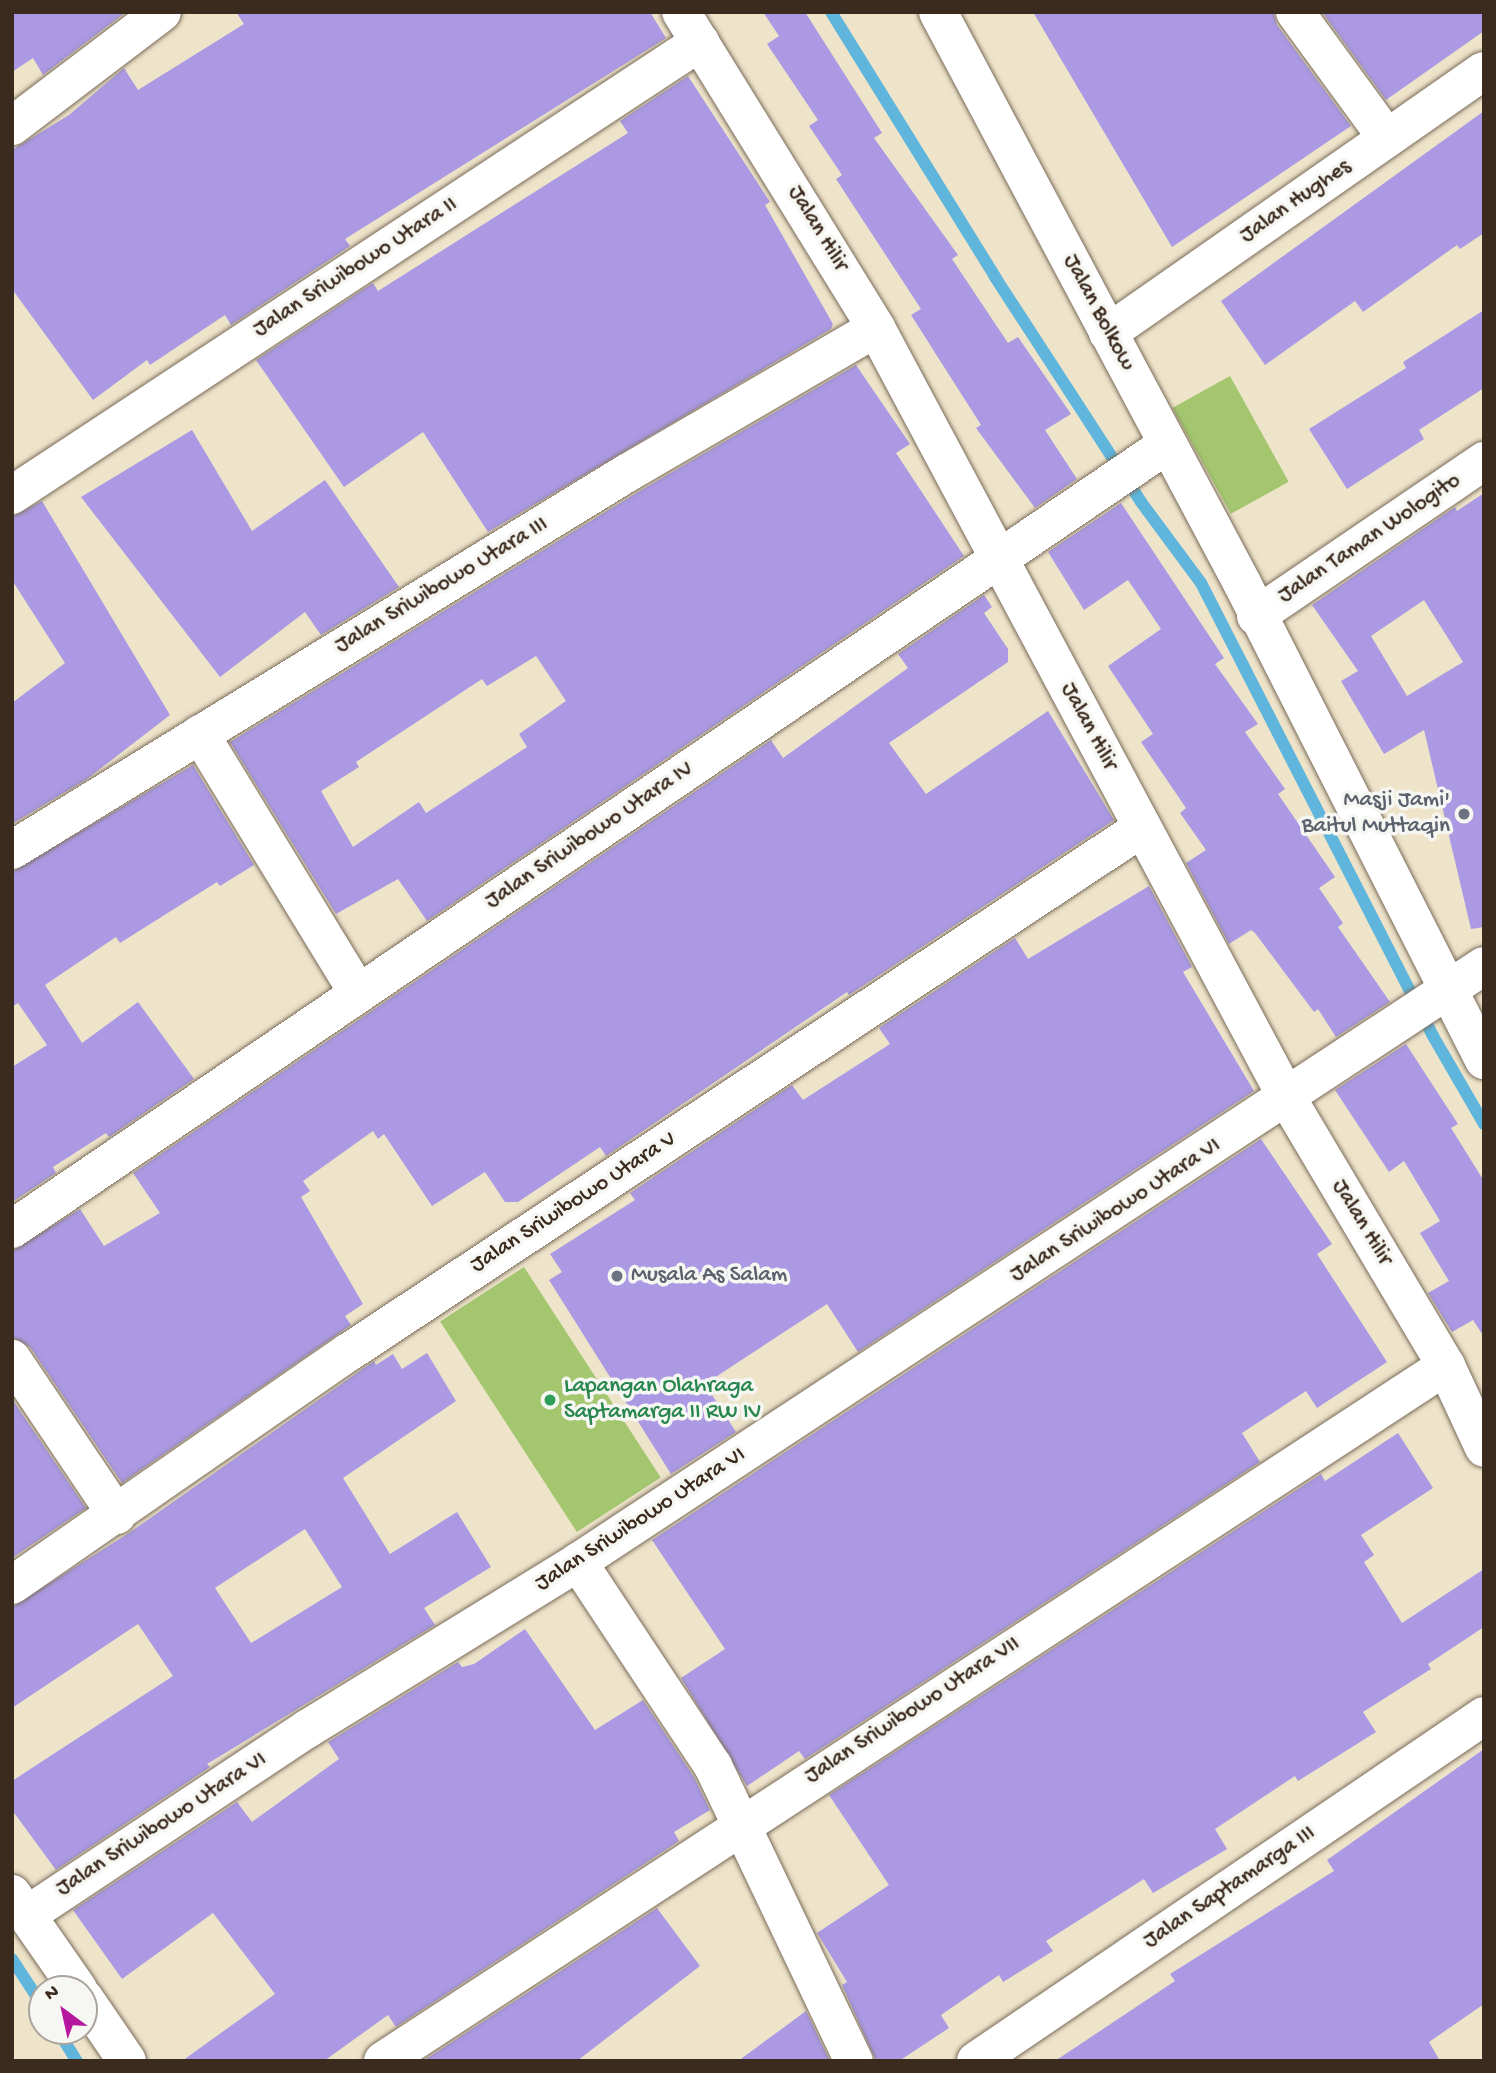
<!DOCTYPE html>
<style>
body{margin:0}
#map{position:relative;width:1496px;height:2073px;overflow:hidden;background:#eee4ca;font-family:"Gochi Hand",sans-serif}
div>[style]{position:absolute}
.green>*{inset:0;background:#a3c66f;transform-origin:0 0}
.stream>*{height:12px;margin:-6px;padding:0 6px;transform-origin:6px;border-radius:6px;background:#5fb5dc}
.building>*{inset:0;background:#ab9ae3}
.roads{filter:drop-shadow(0 0 2px #7a6b5a) drop-shadow(0 0 2px #7a6b5a)}
.street>*{height:38px;margin:-19px;padding:0 19px;transform-origin:19px;border-radius:19px;background:#fff}
.dots>*{width:19px;height:19px;translate:-50% -50%;box-sizing:border-box;border:4px solid #f6f6f2;border-radius:50%}
span{translate:-50% -50%;white-space:nowrap;text-align:center;line-height:1.15;-webkit-text-stroke:7px #f6f6f2;paint-order:stroke}
.street-label{font-size:23px;color:#3b2a1e}
.worship-label{font-size:23px;color:#5b616d}
.right{translate:-100% -50%;text-align:right}
.left{translate:0 -50%;text-align:left}
.leisure-label{font-size:23px;color:#27864d}
.frame{position:absolute;inset:0;border:14px solid #3b2a1e;pointer-events:none}
.north{position:absolute;left:28px;top:1975px;width:70px;height:70px;box-sizing:border-box;background:#f6f6f2;border:2px solid #aba49d;border-radius:50%;rotate:327deg;font-size:19px;font-weight:700;line-height:28px;text-align:center;color:#3b2a1e}
.north::after{content:'';display:block;margin:auto;width:24px;height:32px;background:#b5179e;clip-path:polygon(50% 0,100% 100%,50% 72%,0 100%)}
</style>
<div id="map">
<div class="green">
<i style="left:1230px;top:376px;width:121px;height:66px;rotate:61deg"></i>
<i style="left:524px;top:1267px;width:251px;height:100px;rotate:57deg"></i>
</div>
<div class="stream">
<i style="left:831px;top:12px;width:312px;rotate:58.2deg"></i>
<i style="left:995px;top:277px;width:268px;rotate:57deg"></i>
<i style="left:1141px;top:502px;width:101px;rotate:53.5deg"></i>
<i style="left:1201px;top:583px;width:509px;rotate:62.88deg"></i>
<i style="left:1433px;top:1036px;width:102px;rotate:59.9deg"></i>
<i style="left:12px;top:1959px;width:55px;rotate:56.9deg"></i>
<i style="left:58px;top:2031px;width:36px;rotate:58deg"></i>
</div>
<div class="building">
<i style="clip-path:polygon(12px 12px,126px 12px,43px 75px,33px 58px,12px 72px)"></i>
<i style="clip-path:polygon(236px 12px,650px 12px,666px 38px,345px 239px,350px 246px,231px 325px,225px 315px,150px 365px,147px 360px,93px 400px,12px 289px,12px 150px,69px 115px,124px 68px,138px 90px,244px 24px)"></i>
<i style="clip-path:polygon(763px 12px,805px 12px,882px 133px,874px 138px,958px 255px,952px 259px,1008px 343px,1018px 337px,1071px 414px,1045px 430px,1077px 479px,1035px 508px,976px 428px,981px 425px,911px 315px,921px 309px,836px 179px,842px 175px,809px 126px,818px 120px,767px 44px,779px 36px)"></i>
<i style="clip-path:polygon(1033px 12px,1273px 12px,1277px 25px,1351px 126px,1172px 247px)"></i>
<i style="clip-path:polygon(1322px 12px,1484px 12px,1484px 31px,1386px 100px)"></i>
<i style="clip-path:polygon(688px 76px,770px 202px,765px 205px,833px 324px,831px 329px,488px 532px,423px 432px,344px 487px,256px 360px,373px 283px,378px 291px,628px 133px,620px 121px)"></i>
<i style="clip-path:polygon(1484px 111px,1484px 233px,1460px 249px,1457px 245px,1363px 312px,1355px 301px,1265px 365px,1221px 301px)"></i>
<i style="clip-path:polygon(1484px 310px,1484px 388px,1419px 430px,1424px 439px,1347px 489px,1309px 429px,1406px 368px,1403px 362px)"></i>
<i style="clip-path:polygon(evenodd,856px 365px,910px 444px,896px 453px,964px 556px,427px 921px,398px 879px,336px 914px,230px 742px,638px 492px,856px 365px,536px 656px,566px 701px,519px 734px,527px 747px,426px 813px,419px 802px,353px 847px,321px 791px,359px 767px,356px 762px,482px 679px,487px 686px,536px 656px)"></i>
<i style="clip-path:polygon(192px 430px,252px 531px,325px 480px,399px 587px,321px 635px,305px 612px,220px 677px,81px 497px)"></i>
<i style="clip-path:polygon(evenodd,1484px 493px,1484px 927px,1471px 929px,1424px 730px,1384px 754px,1341px 681px,1358px 671px,1312px 605px,1455px 507px,1457px 511px,1484px 493px,1424px 600px,1463px 662px,1407px 696px,1371px 636px,1424px 600px)"></i>
<i style="clip-path:polygon(42px 501px,170px 715px,87px 779px,12px 824px,12px 703px,65px 663px,12px 580px,12px 517px)"></i>
<i style="clip-path:polygon(1121px 503px,1224px 658px,1215px 664px,1258px 724px,1245px 732px,1285px 789px,1278px 794px,1335px 877px,1319px 888px,1343px 923px,1338px 927px,1390px 1002px,1336px 1037px,1318px 1009px,1314px 1012px,1255px 933px,1251px 930px,1229px 944px,1186px 863px,1206px 850px,1180px 813px,1186px 808px,1141px 742px,1153px 734px,1108px 666px,1161px 629px,1128px 580px,1084px 610px,1048px 552px)"></i>
<i style="clip-path:polygon(984px 595px,992px 607px,984px 613px,1008px 649px,1008px 662px,889px 743px,926px 794px,1048px 711px,1114px 820px,849px 995px,847px 992px,606px 1156px,600px 1147px,518px 1202px,505px 1202px,485px 1172px,432px 1206px,384px 1134px,378px 1139px,373px 1131px,303px 1181px,310px 1191px,301px 1197px,363px 1304px,345px 1316px,351px 1325px,122px 1483px,30px 1347px,12px 1337px,12px 1251px,80px 1209px,104px 1246px,160px 1213px,133px 1173px,771px 740px,783px 758px,908px 668px,898px 654px)"></i>
<i style="clip-path:polygon(193px 765px,254px 865px,220px 886px,217px 882px,120px 943px,116px 937px,45px 985px,82px 1043px,138px 1002px,194px 1079px,109px 1137px,106px 1133px,53px 1167px,56px 1173px,12px 1202px,12px 1067px,47px 1045px,18px 1003px,12px 1007px,12px 872px)"></i>
<i style="clip-path:polygon(1149px 886px,1192px 967px,1183px 972px,1254px 1091px,858px 1352px,827px 1304px,705px 1384px,736px 1432px,671px 1474px,549px 1280px,562px 1272px,550px 1254px,635px 1200px,630px 1193px,792px 1085px,803px 1100px,890px 1044px,879px 1028px,1015px 938px,1028px 959px)"></i>
<i style="clip-path:polygon(1406px 1044px,1458px 1124px,1451px 1128px,1484px 1181px,1484px 1337px,1473px 1320px,1452px 1332px,1428px 1293px,1449px 1281px,1420px 1233px,1440px 1221px,1404px 1161px,1389px 1172px,1335px 1090px)"></i>
<i style="clip-path:polygon(1261px 1139px,1332px 1244px,1317px 1254px,1387px 1362px,1317px 1408px,1306px 1391px,1242px 1433px,1260px 1462px,805px 1759px,799px 1751px,747px 1786px,681px 1678px,725px 1649px,652px 1540px)"></i>
<i style="clip-path:polygon(evenodd,427px 1353px,456px 1401px,343px 1478px,390px 1554px,457px 1512px,491px 1567px,424px 1608px,435px 1625px,207px 1764px,210px 1767px,56px 1870px,12px 1810px,12px 1781px,173px 1676px,138px 1624px,12px 1708px,12px 1607px,129px 1533px,374px 1361px,376px 1365px,393px 1354px,402px 1369px,427px 1353px,305px 1529px,342px 1587px,251px 1643px,215px 1588px,305px 1529px)"></i>
<i style="clip-path:polygon(12px 1399px,86px 1508px,12px 1558px)"></i>
<i style="clip-path:polygon(1398px 1433px,1433px 1488px,1361px 1535px,1374px 1555px,1364px 1562px,1402px 1623px,1484px 1569px,1484px 1627px,1428px 1664px,1431px 1669px,1363px 1712px,1376px 1732px,1298px 1781px,1295px 1776px,1215px 1829px,1227px 1849px,1153px 1893px,1144px 1879px,1046px 1941px,1053px 1951px,1003px 1982px,999px 1975px,941px 2015px,949px 2028px,899px 2061px,876px 2061px,842px 1985px,847px 1982px,817px 1933px,889px 1885px,829px 1795px,1321px 1474px,1325px 1481px)"></i>
<i style="clip-path:polygon(525px 1629px,595px 1730px,643px 1700px,694px 1777px,710px 1810px,674px 1832px,679px 1841px,396px 2027px,388px 2015px,324px 2061px,182px 2061px,275px 1994px,213px 1913px,122px 1979px,73px 1910px,237px 1802px,252px 1822px,339px 1759px,328px 1742px,458px 1662px,462px 1667px,474px 1664px)"></i>
<i style="clip-path:polygon(1484px 1749px,1484px 2004px,1429px 2042px,1440px 2061px,1055px 2061px,1175px 1981px,1170px 1974px,1334px 1871px,1327px 1860px)"></i>
<i style="clip-path:polygon(657px 1908px,700px 1966px,577px 2061px,423px 2061px)"></i>
<i style="clip-path:polygon(806px 2011px,830px 2061px,738px 2061px)"></i>
</div>
<div class="roads">
<div class="street">
<i style="left:681px;top:12px;width:371px;rotate:58.3deg"></i>
<i style="left:876px;top:328px;width:873px;rotate:61.91deg"></i>
<i style="left:1287px;top:1098px;width:312px;rotate:59.3deg"></i>
<i style="left:1446px;top:1366px;width:90px;rotate:65.1deg"></i>
<i style="left:938px;top:12px;width:647px;rotate:61.97deg"></i>
<i style="left:1242px;top:583px;width:535px;rotate:63.1deg"></i>
<i style="left:1295px;top:12px;width:156px;rotate:53.9deg"></i>
<i style="left:12px;top:126px;width:188px;rotate:-37.2deg"></i>
<i style="left:1108px;top:333px;width:458px;rotate:-34.9deg"></i>
<i style="left:12px;top:495px;width:824px;rotate:-33.36deg"></i>
<i style="left:1256px;top:616px;width:276px;rotate:-34.2deg"></i>
<i style="left:200px;top:734px;width:303px;rotate:58.6deg"></i>
<i style="left:12px;top:850px;width:721px;rotate:-31.51deg"></i>
<i style="left:627px;top:473px;width:288px;rotate:-30.2deg"></i>
<i style="left:12px;top:1229px;width:1397px;rotate:-34.18deg"></i>
<i style="left:12px;top:1359px;width:188px;rotate:56.1deg"></i>
<i style="left:578px;top:1562px;width:245px;rotate:56.5deg"></i>
<i style="left:713px;top:1766px;width:327px;rotate:64.5deg"></i>
<i style="left:12px;top:1585px;width:410px;rotate:-34.7deg"></i>
<i style="left:349px;top:1352px;width:950px;rotate:-33.46deg"></i>
<i style="left:12px;top:1894px;width:116px;rotate:55.2deg"></i>
<i style="left:27px;top:1915px;width:336px;rotate:-33.6deg"></i>
<i style="left:307px;top:1729px;width:318px;rotate:-31.6deg"></i>
<i style="left:578px;top:1562px;width:1084px;rotate:-33.34deg"></i>
<i style="left:84px;top:1998px;width:76px;rotate:55.7deg"></i>
<i style="left:383px;top:2061px;width:1270px;rotate:-33.18deg"></i>
<i style="left:976px;top:2061px;width:614px;rotate:-34.18deg"></i>
</div>
</div>
<div class="dots">
<i style="left:1464px;top:814px;background:#6b7280"></i>
<i style="left:617px;top:1276px;background:#6b7280"></i>
<i style="left:550px;top:1400px;background:#2e9e5b"></i>
</div>
<div class="street-label">
<span style="left:1296px;top:202px;rotate:-35deg">Jalan Hughes</span>
<span style="left:817px;top:229px;rotate:59deg">Jalan Hilir</span>
<span style="left:356px;top:268px;rotate:-33deg">Jalan Sriwibowo Utara II</span>
<span style="left:1098px;top:313px;rotate:62deg">Jalan Bolkow</span>
<span style="left:1370px;top:539px;rotate:-34deg">Jalan Taman Wologito</span>
<span style="left:442px;top:586px;rotate:-31deg">Jalan Sriwibowo Utara III</span>
<span style="left:1088px;top:727px;rotate:62deg">Jalan Hilir</span>
<span style="left:590px;top:836px;rotate:-34deg">Jalan Sriwibowo Utara IV</span>
<span style="left:574px;top:1203px;rotate:-33deg">Jalan Sriwibowo Utara V</span>
<span style="left:1116px;top:1211px;rotate:-33deg">Jalan Sriwibowo Utara VI</span>
<span style="left:1361px;top:1223px;rotate:59deg">Jalan Hilir</span>
<span style="left:641px;top:1520px;rotate:-33deg">Jalan Sriwibowo Utara VI</span>
<span style="left:913px;top:1711px;rotate:-33deg">Jalan Sriwibowo Utara VII</span>
<span style="left:162px;top:1825px;rotate:-33deg">Jalan Sriwibowo Utara VI</span>
<span style="left:1230px;top:1888px;rotate:-34deg">Jalan Saptamarga III</span>
</div>
<div class="worship-label">
<span class="right" style="left:1450px;top:814px">Masji Jami'<br>Baitul Muttaqin</span>
<span class="left" style="left:631px;top:1276px">Musala As Salam</span>
</div>
<div class="leisure-label">
<span class="left" style="left:564px;top:1400px">Lapangan Olahraga<br>Saptamarga II RW IV</span>
</div>
<div class="frame"></div>
<div class="north">N</div>
</div>
